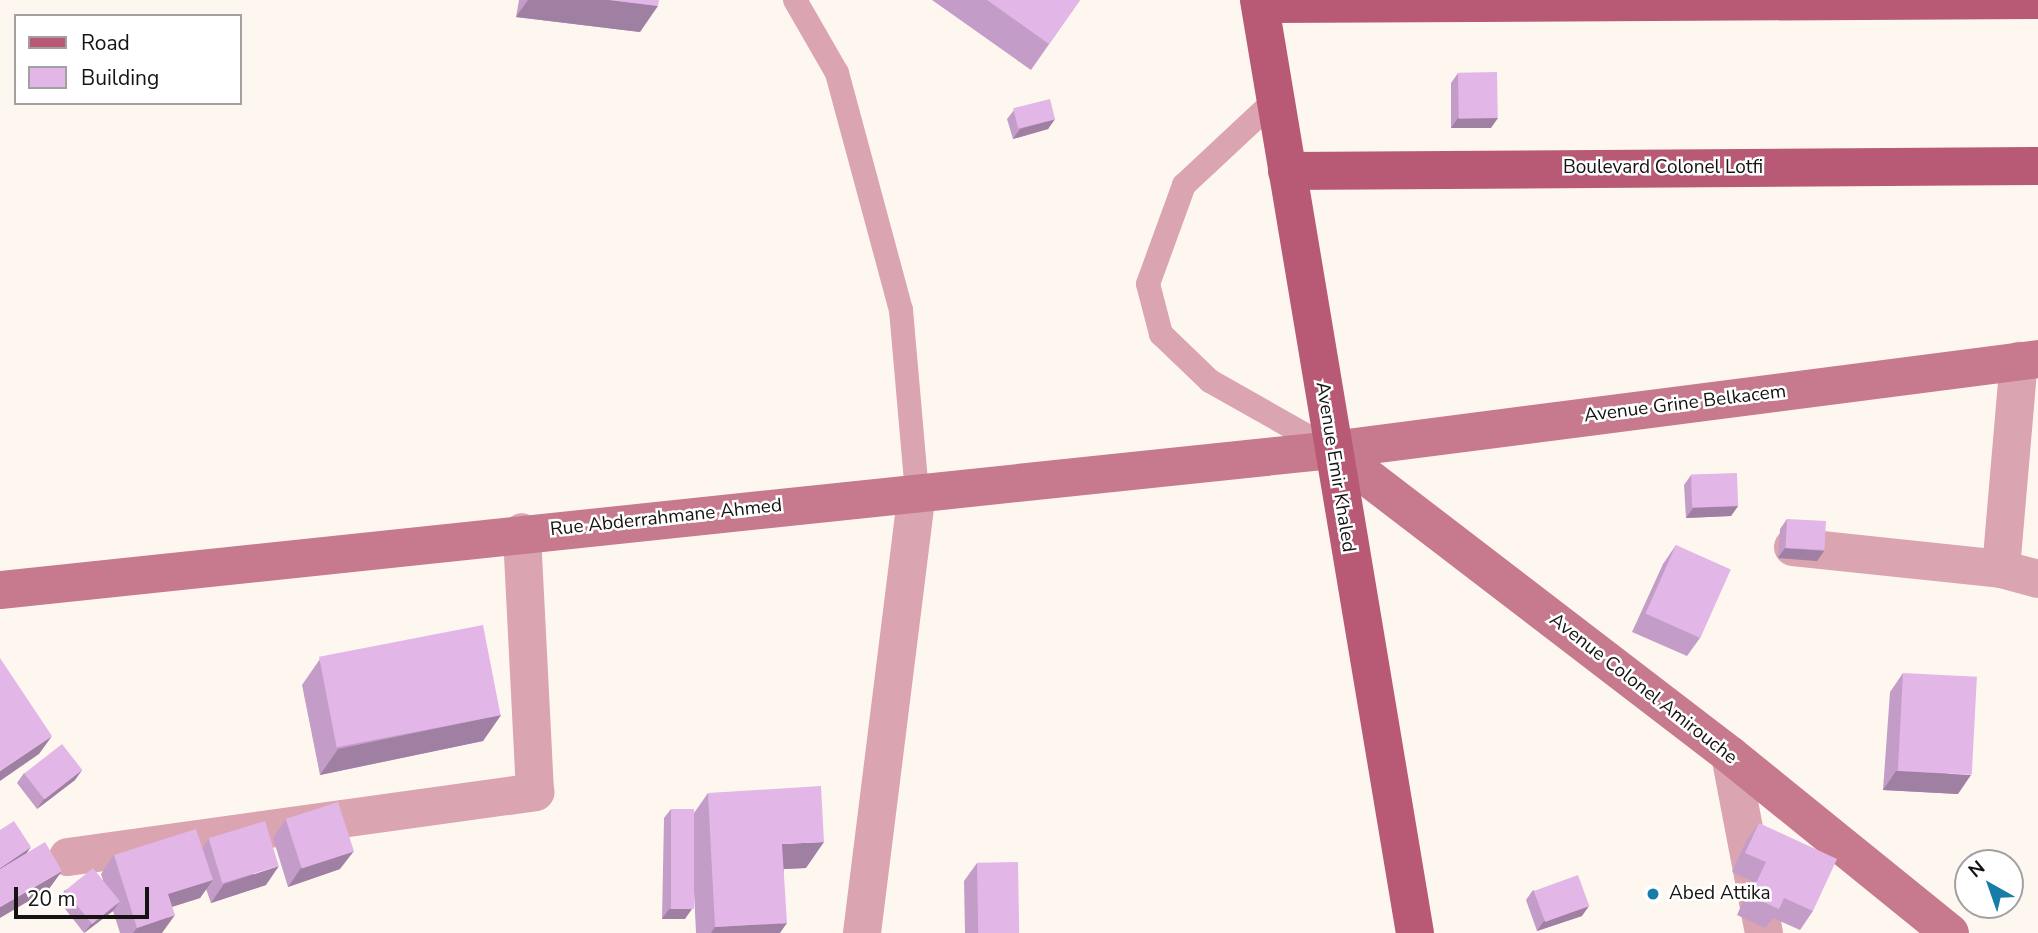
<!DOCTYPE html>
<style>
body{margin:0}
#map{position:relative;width:2038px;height:933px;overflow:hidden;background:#fef7f0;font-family:"Nunito Sans",sans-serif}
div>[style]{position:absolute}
.lane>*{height:24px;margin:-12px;padding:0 12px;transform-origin:12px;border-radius:12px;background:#daa4b0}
.street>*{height:38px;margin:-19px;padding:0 19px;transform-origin:19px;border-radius:19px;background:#daa4b0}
.secondary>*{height:38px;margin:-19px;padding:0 19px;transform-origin:19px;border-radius:19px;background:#c77a8d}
.primary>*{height:38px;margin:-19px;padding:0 19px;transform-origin:19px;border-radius:19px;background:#b85a75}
.wall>*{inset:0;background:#c39dc8}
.shaded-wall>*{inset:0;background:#9f7fa2}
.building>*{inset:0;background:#e3b6e8;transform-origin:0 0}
.dots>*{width:19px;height:19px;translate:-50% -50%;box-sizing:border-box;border:4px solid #fff;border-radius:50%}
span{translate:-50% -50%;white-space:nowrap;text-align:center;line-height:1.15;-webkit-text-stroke:5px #fff;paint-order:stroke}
.street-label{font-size:19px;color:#161412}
.poi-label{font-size:19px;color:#161412}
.left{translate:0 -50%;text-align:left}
.legend{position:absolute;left:14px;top:14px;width:228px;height:91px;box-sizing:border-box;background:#fff;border:2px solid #a2a1a0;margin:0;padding:9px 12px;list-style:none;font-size:21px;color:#161412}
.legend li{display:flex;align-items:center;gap:14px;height:35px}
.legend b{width:35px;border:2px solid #a2a1a0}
.north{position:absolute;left:1954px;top:849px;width:70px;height:70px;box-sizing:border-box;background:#fff;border:2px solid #a2a1a0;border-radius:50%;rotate:320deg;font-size:19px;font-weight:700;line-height:28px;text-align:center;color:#161412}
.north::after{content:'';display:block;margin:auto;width:24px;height:32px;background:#177da8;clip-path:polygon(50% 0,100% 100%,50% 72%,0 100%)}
.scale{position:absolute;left:14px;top:887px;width:135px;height:32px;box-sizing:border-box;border:4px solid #161412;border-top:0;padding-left:9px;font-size:21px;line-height:24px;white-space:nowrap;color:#161412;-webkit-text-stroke:5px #fff;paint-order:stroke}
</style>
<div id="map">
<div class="lane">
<i style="left:795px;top:0;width:84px;rotate:60.1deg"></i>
<i style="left:837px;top:73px;width:245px;rotate:74.9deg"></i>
<i style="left:901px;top:310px;width:184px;rotate:85deg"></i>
<i style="left:1276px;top:99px;width:126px;rotate:136.9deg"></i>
<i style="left:1184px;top:185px;width:105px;rotate:110deg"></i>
<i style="left:1148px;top:284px;width:52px;rotate:75.4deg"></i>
<i style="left:1161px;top:334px;width:68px;rotate:43.8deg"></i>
<i style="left:1210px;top:381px;width:140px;rotate:29.5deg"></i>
</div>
<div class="street">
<i style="left:1793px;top:547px;width:209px;rotate:6deg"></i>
<i style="left:2001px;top:569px;width:38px;rotate:15deg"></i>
<i style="left:2001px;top:569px;width:209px;rotate:-85.1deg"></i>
<i style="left:1730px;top:755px;width:181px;rotate:79.2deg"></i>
<i style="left:68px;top:857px;width:472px;rotate:-7.9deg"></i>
<i style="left:535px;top:792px;width:260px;rotate:-92.9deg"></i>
<i style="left:862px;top:933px;width:443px;rotate:-82.9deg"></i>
</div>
<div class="secondary">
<i style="left:1332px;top:450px;width:501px;rotate:37.46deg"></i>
<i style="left:1730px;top:755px;width:283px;rotate:39deg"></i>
<i style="left:0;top:590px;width:1339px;rotate:-6deg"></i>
<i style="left:1332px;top:450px;width:712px;rotate:-7.34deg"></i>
</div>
<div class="primary">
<i style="left:1259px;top:0;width:946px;rotate:80.51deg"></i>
<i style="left:1260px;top:4px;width:778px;rotate:-0.29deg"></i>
<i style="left:1287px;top:171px;width:751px;rotate:-0.38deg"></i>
</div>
<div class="wall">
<i style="clip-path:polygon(519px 0,659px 0,640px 32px,516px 17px)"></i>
<i style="clip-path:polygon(932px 0,1080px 0,1031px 70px)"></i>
<i style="clip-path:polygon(1458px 73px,1491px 128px,1451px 128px,1451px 83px)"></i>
<i style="clip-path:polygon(1014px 110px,1055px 119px,1048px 129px,1013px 139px,1007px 119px)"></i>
<i style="clip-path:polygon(1691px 475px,1738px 506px,1731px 516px,1686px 518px,1684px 485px)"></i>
<i style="clip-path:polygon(1787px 519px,1824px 551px,1817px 561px,1778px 558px,1780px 529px)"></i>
<i style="clip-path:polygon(1676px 545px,1700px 638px,1687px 656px,1632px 632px,1663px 564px)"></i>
<i style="clip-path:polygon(320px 659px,501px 715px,483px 741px,320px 775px,302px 685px)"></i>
<i style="clip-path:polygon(1903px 673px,1958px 794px,1883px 790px,1890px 692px)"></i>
<i style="clip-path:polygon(82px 770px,75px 780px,37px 809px,17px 783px,24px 773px)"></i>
<i style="clip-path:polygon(708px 793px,806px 868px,784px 869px,780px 933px,696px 933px,693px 871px,685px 919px,662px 919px,664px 818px,671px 809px,694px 813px)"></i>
<i style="clip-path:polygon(286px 819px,340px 869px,288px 887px,273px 838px)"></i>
<i style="clip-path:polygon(1759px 823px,1813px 911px,1800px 930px,1773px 918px,1765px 928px,1737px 915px,1752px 881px,1732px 872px,1746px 841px)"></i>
<i style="clip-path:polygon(209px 838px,266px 885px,211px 903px,206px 889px,200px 898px,172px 907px,162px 933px,120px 933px,113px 911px,84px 933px,58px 900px,65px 890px,103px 880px,101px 874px,114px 855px,203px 848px)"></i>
<i style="clip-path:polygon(977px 863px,1019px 933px,965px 933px,964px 881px)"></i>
<i style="clip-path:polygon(1533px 890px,1582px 916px,1537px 931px,1526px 900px)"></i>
</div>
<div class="shaded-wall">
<i style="clip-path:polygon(528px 0,609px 0,658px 6px,640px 32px,516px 17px)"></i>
<i style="clip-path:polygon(1458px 118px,1498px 118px,1491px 128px,1451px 128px)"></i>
<i style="clip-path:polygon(1055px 119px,1048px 129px,1013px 139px,1020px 129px)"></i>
<i style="clip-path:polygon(1738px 506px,1731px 516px,1686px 518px,1693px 508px)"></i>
<i style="clip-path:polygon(1785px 548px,1824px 551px,1817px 561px,1778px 558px)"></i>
<i style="clip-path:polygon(501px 715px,483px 741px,320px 775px,338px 749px)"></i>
<i style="clip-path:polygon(52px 736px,39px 754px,0 781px,0 771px)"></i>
<i style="clip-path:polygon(82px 770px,75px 780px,37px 809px,44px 799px)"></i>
<i style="clip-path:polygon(1896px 771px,1971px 775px,1958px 794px,1883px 790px)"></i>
<i style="clip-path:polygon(824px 842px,806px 868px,764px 870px,782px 844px)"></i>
<i style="clip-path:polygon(31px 847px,24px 857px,0 873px,0 868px)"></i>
<i style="clip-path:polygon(354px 851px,340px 869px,288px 887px,301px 868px)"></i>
<i style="clip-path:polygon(279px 866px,266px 885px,211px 903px,224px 884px)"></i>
<i style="clip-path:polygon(62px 871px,49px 889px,0 918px,0 907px)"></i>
<i style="clip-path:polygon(213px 880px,200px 898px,155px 912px,168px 894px)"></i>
<i style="clip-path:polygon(120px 901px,113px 911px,84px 933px,91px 924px)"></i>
<i style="clip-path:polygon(1589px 906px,1582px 916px,1537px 931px,1544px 921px)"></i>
<i style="clip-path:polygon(669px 909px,692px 909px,685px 919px,662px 919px)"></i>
<i style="clip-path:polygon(175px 915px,162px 933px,133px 933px,137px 928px)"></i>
<i style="clip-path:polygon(787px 923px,780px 933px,711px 933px,715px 927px)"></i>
</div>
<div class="building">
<i style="clip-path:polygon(609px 0,659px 0,658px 6px)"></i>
<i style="clip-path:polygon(987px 0,1080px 0,1049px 44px)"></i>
<i style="left:1497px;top:72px;width:46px;height:39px;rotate:89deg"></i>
<i style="left:1050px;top:99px;width:21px;height:38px;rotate:76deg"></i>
<i style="left:1737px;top:473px;width:33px;height:46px;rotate:88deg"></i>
<i style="left:1787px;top:519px;width:39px;height:29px;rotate:3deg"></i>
<i style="left:1676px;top:545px;width:60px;height:75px;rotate:24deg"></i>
<i style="left:483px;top:625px;width:92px;height:167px;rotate:79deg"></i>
<i style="clip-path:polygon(0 658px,52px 736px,0 771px)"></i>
<i style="left:1903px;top:673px;width:74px;height:98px;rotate:3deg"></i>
<i style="left:62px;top:744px;width:33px;height:48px;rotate:52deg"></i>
<i style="clip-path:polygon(821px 786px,824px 842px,782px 844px,787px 923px,715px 927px,708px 793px)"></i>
<i style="left:338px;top:802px;width:52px;height:55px;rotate:72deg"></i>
<i style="left:671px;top:809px;width:23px;height:100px"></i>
<i style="clip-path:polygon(14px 821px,31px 847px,0 868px,0 830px)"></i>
<i style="left:265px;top:821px;width:47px;height:59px;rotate:73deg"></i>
<i style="clip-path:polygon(1759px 823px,1837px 859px,1813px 911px,1784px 898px,1779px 909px,1750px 896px,1766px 862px,1745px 853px)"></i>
<i style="clip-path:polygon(196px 829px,213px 880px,168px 894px,175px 915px,137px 928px,114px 855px)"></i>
<i style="clip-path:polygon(45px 842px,62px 871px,0 907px,0 869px)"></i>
<i style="left:1018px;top:862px;width:71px;height:41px;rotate:89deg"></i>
<i style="left:93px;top:868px;width:43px;height:36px;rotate:51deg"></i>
<i style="left:1578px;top:875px;width:33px;height:47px;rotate:70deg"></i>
</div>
<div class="dots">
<i style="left:1653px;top:894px;background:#177da8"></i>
</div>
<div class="street-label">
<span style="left:1663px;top:168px">Boulevard Colonel Lotfi</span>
<span style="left:1685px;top:404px;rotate:-7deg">Avenue Grine Belkacem</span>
<span style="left:1335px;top:467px;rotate:81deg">Avenue Emir Khaled</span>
<span style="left:666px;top:518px;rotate:-6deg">Rue Abderrahmane Ahmed</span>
<span style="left:1643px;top:689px;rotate:38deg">Avenue Colonel Amirouche</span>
</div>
<div class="poi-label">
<span class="left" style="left:1669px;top:894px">Abed Attika</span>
</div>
<ul class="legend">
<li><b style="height:9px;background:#b85a75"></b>Road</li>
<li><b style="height:19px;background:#e3b6e8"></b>Building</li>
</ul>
<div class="north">N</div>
<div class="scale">20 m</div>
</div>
